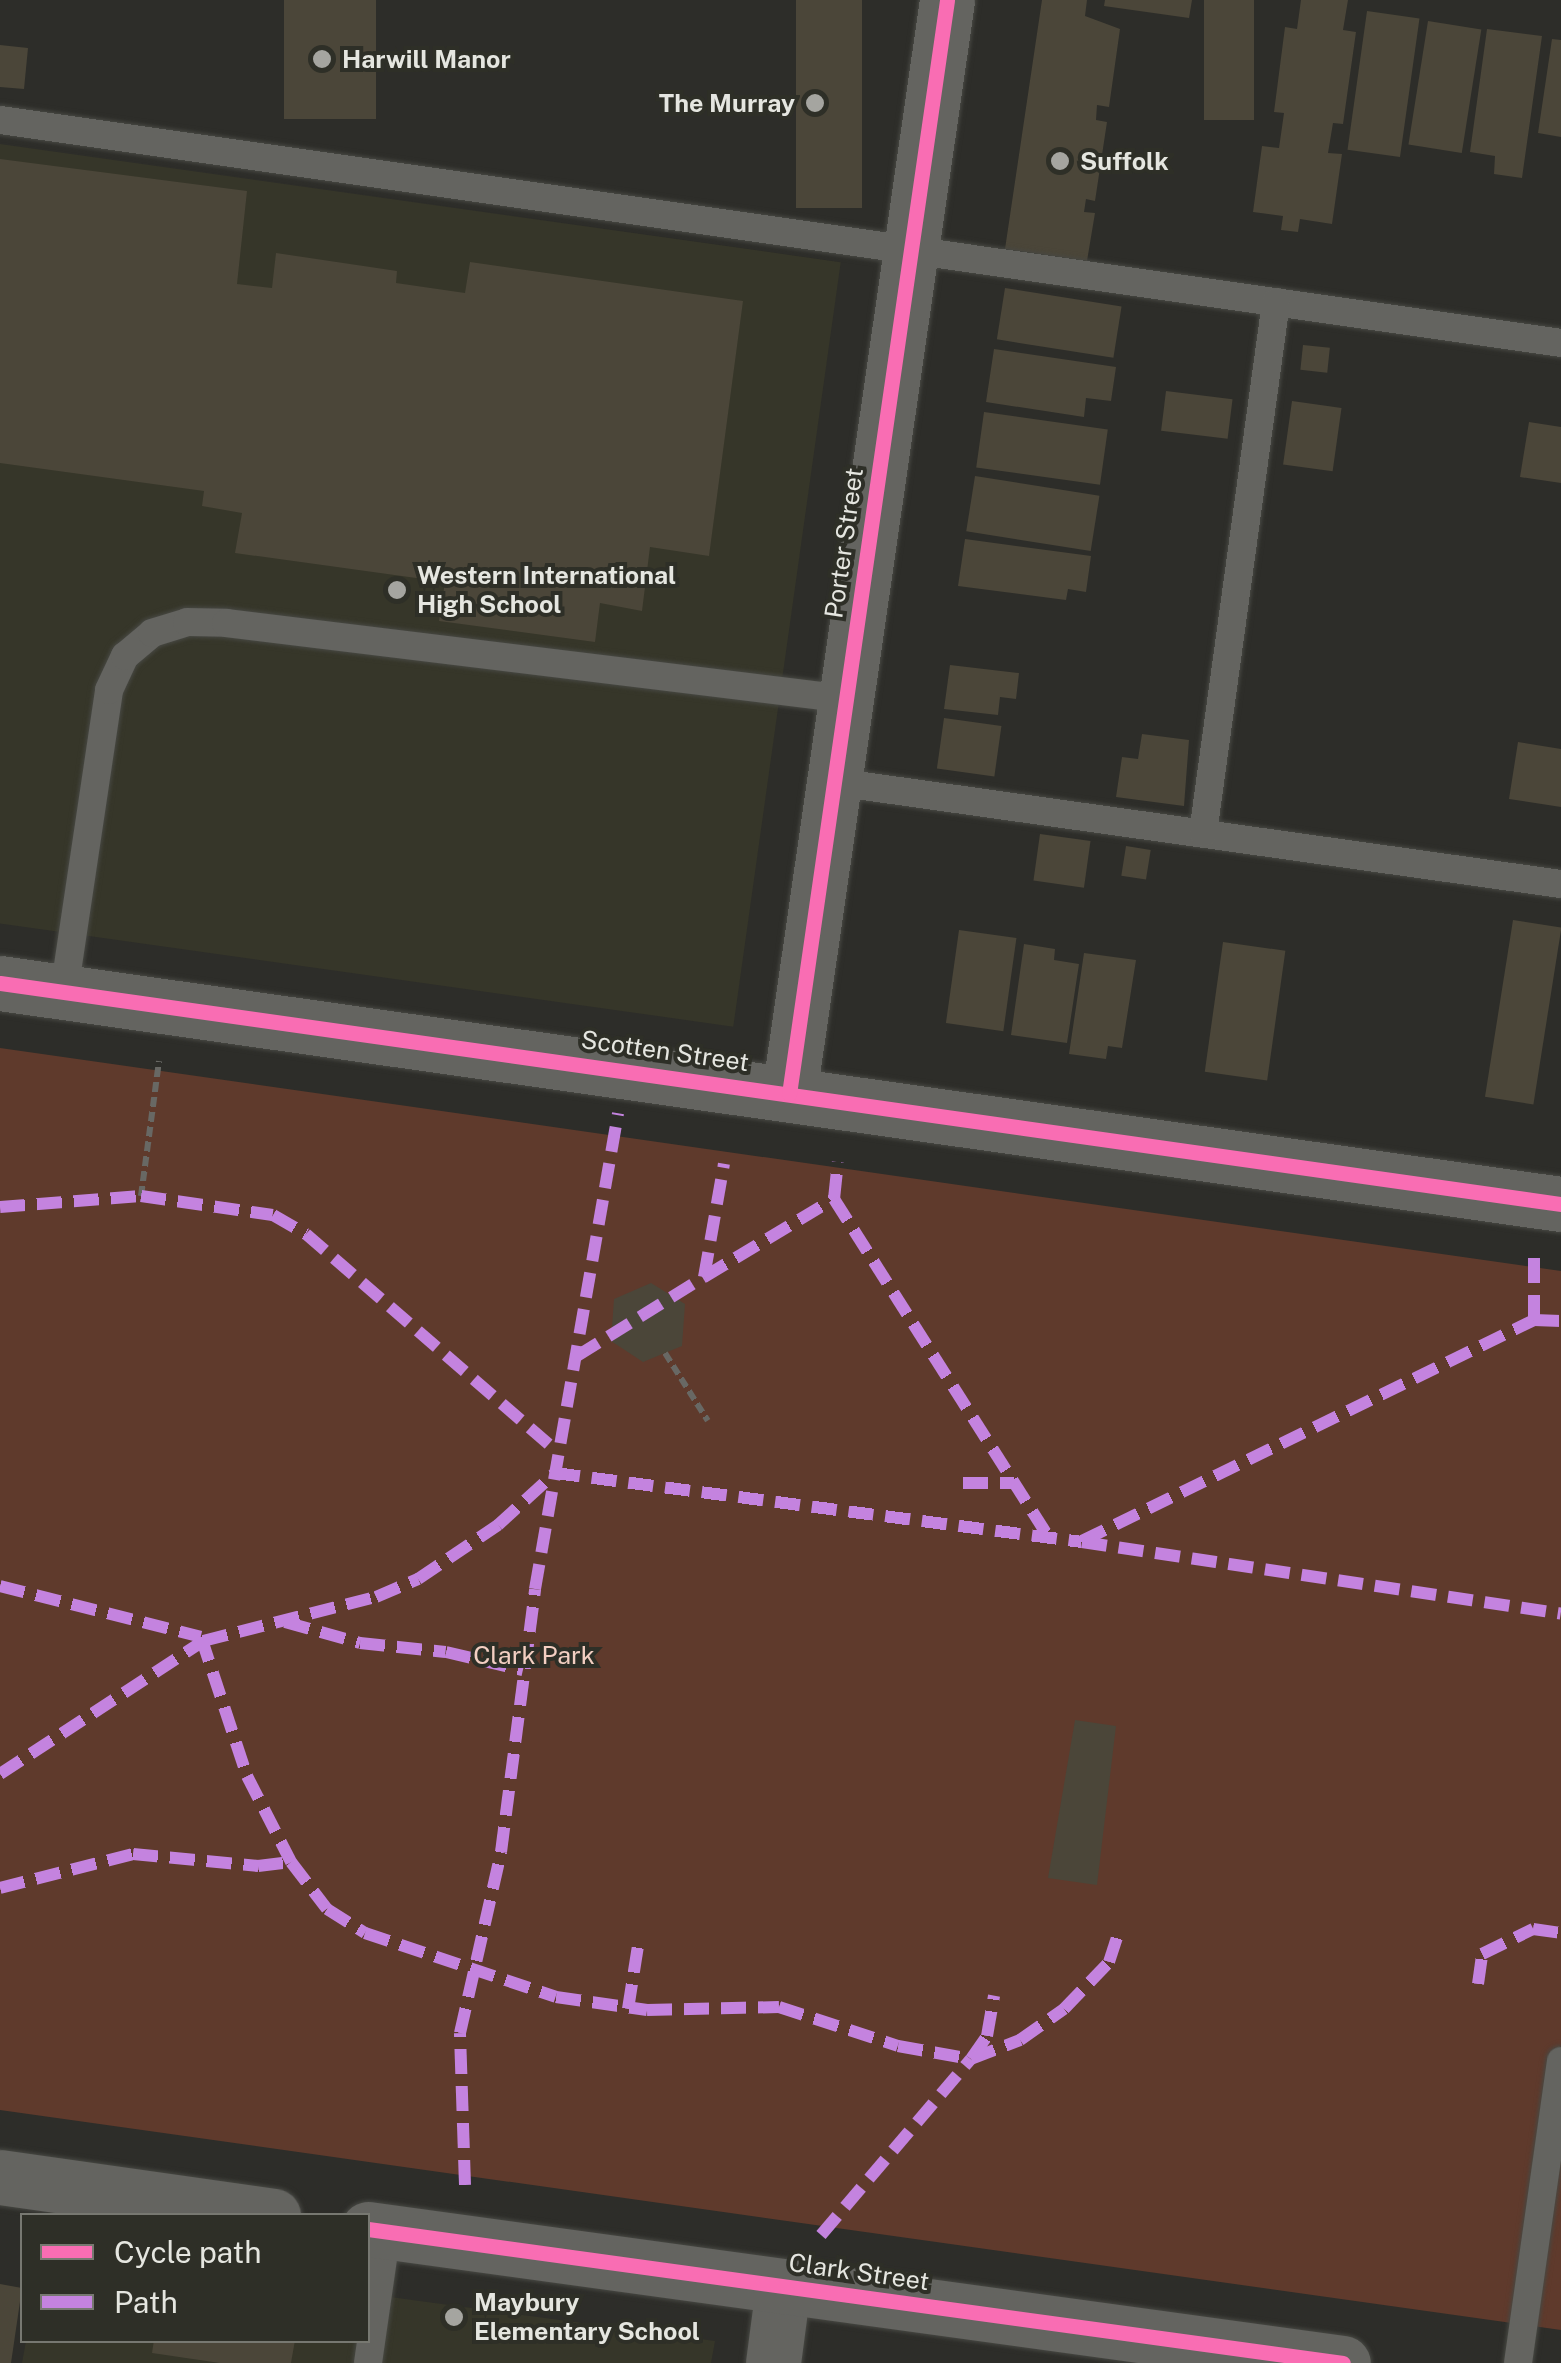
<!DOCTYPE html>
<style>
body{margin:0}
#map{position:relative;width:1561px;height:2363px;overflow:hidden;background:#2d2d29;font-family:"Public Sans",sans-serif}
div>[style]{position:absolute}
.built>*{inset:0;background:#363629;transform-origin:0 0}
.green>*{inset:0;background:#5f3a2c}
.building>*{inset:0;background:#4b4639;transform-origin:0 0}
.path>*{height:6px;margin-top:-3px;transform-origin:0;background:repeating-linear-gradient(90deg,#686864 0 10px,transparent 0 15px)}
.roads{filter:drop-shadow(0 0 2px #474843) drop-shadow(0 0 2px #474843)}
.lane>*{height:28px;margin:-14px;padding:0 14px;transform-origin:14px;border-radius:14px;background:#646460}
.street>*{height:55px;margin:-27.5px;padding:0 27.5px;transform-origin:27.5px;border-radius:27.5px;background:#646460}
.secondary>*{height:55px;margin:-27.5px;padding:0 27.5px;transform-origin:27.5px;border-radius:27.5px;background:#646460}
.quiet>*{height:12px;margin-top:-6px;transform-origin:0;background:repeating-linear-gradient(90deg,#c483df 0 25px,transparent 0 37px)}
.cycleway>*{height:15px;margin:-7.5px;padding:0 7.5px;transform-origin:7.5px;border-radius:7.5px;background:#f96db3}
.dots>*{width:28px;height:28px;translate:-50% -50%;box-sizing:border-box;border:5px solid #2e2f27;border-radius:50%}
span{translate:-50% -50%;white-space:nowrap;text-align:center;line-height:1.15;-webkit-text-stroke:8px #2e2f27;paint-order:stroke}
.poi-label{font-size:25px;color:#e5e6e0;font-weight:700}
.left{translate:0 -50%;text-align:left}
.right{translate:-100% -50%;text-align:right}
.street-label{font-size:25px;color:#e5e6e0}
.park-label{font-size:25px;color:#f3cfc2}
.legend{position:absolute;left:20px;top:2213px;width:350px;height:130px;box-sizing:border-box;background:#2e2f27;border:2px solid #777871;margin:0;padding:12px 18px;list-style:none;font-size:30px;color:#e5e6e0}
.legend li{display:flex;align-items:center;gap:20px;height:50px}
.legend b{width:50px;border:2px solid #777871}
</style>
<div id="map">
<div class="built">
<i style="left:0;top:144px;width:849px;height:772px;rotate:8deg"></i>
<i style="clip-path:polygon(368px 2294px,715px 2341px,711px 2363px,22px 2363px,26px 2341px,368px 2340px)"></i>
</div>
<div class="green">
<i style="clip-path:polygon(0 1048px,1561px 1271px,1561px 2330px,0 2110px)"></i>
</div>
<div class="building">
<i style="left:284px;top:0;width:92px;height:119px"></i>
<i style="left:796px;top:0;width:66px;height:208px"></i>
<i style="clip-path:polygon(1042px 0,1087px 0,1085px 16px,1120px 29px,1109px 107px,1097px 105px,1096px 120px,1107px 122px,1095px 201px,1086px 199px,1084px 212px,1095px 213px,1087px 261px,1005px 249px)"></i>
<i style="clip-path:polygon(1105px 0,1192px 0,1189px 18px,1104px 6px)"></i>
<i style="left:1204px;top:0;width:50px;height:120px"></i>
<i style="clip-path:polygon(1301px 0,1348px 0,1343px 30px,1356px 32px,1343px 124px,1333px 123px,1328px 153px,1342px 154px,1332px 224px,1300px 219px,1298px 232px,1281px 230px,1283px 216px,1253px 212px,1262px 146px,1279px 148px,1284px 113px,1274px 112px,1285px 27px,1297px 29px)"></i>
<i style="left:1367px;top:11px;width:53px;height:140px;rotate:8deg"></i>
<i style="left:1428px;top:21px;width:54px;height:125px;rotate:9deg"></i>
<i style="clip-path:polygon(1487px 29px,1542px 36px,1522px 178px,1494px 174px,1495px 156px,1470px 152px)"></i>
<i style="clip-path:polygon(1552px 39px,1561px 40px,1561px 137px,1538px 133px)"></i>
<i style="clip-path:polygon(0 45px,28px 48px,24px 89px,0 87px)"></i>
<i style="clip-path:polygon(0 159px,247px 191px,237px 284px,272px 288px,276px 253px,397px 271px,396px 283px,465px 293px,470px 262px,743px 301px,709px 556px,650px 547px,642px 611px,600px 603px,595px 642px,439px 621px,445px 582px,235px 553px,242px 513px,202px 506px,204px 491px,0 463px)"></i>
<i style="left:1005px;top:288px;width:118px;height:52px;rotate:9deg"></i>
<i style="left:1303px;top:345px;width:27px;height:25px;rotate:6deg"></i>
<i style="clip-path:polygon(994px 349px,1116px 367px,1111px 401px,1086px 398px,1084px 417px,986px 402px)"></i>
<i style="left:1166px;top:391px;width:67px;height:40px;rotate:7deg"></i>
<i style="left:1292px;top:401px;width:50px;height:64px;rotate:8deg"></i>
<i style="left:984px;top:412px;width:125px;height:56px;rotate:8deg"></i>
<i style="clip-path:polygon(1529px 422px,1561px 427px,1561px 483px,1520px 477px)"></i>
<i style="left:975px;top:476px;width:126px;height:56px;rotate:9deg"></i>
<i style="clip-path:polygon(965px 539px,1091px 556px,1086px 592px,1068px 589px,1066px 600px,958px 586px)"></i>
<i style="clip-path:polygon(950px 665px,1019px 673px,1016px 699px,1000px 697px,998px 715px,944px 709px)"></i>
<i style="left:944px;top:718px;width:58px;height:51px;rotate:8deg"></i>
<i style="clip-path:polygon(1142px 734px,1189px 740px,1184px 806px,1116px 797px,1122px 757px,1138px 759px)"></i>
<i style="clip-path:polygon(1518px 742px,1561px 749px,1561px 807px,1509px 799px)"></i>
<i style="left:1040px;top:834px;width:51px;height:47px;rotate:8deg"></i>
<i style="left:1126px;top:846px;width:25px;height:30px;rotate:9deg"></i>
<i style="left:1513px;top:920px;width:49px;height:179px;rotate:9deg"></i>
<i style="left:959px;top:930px;width:58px;height:94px;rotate:8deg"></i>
<i style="left:1223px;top:942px;width:63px;height:131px;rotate:8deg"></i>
<i style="clip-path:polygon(1024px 944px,1055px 949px,1054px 960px,1079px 964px,1067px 1043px,1011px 1035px)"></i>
<i style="clip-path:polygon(1084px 953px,1136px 960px,1122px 1048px,1108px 1046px,1106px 1059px,1069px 1054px)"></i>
<i style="clip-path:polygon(651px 1283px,685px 1304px,682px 1346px,643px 1362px,611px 1341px,614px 1299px)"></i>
<i style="clip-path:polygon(1075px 1720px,1116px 1726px,1097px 1885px,1048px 1878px)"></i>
<i style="clip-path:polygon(0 2284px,22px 2288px,11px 2363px,0 2363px)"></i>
<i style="clip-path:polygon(154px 2340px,295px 2340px,291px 2363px,220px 2363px,152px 2353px)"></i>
</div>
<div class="path">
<i style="left:141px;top:1196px;width:136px;rotate:-82.4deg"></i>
<i style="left:665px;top:1353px;width:80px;rotate:57.7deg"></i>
</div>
<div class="roads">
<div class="lane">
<i style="left:0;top:120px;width:1577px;rotate:8.13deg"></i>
<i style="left:835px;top:782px;width:733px;rotate:8deg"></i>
<i style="left:1203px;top:833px;width:536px;rotate:-82.17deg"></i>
<i style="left:64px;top:992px;width:305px;rotate:-81.5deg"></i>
<i style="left:109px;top:690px;width:38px;rotate:-65deg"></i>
<i style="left:125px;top:656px;width:35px;rotate:-40deg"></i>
<i style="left:152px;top:633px;width:37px;rotate:-17deg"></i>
<i style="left:187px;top:622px;width:39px;rotate:1deg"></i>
<i style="left:226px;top:623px;width:626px;rotate:6.98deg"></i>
<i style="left:368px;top:2363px;width:133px;rotate:-81.8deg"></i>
<i style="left:1518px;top:2363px;width:305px;rotate:-81.9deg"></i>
</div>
<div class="street">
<i style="left:789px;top:1094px;width:1105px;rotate:-81.78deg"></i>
<i style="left:773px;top:2363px;width:77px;rotate:-82.5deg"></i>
</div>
<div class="secondary">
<i style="left:0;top:983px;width:1577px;rotate:8.06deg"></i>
<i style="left:0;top:2177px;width:276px;rotate:8.1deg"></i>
<i style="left:368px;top:2229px;width:984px;rotate:7.83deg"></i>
</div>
</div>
<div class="quiet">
<i style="left:834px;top:1199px;width:37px;rotate:-84deg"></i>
<i style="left:0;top:1207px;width:141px;rotate:-4.5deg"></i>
<i style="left:141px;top:1196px;width:133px;rotate:8.2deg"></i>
<i style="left:273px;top:1215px;width:38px;rotate:30deg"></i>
<i style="left:306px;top:1234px;width:333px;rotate:40.9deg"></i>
<i style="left:704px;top:1277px;width:152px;rotate:-31deg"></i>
<i style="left:834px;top:1199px;width:401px;rotate:57.6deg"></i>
<i style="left:1534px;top:1320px;width:65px;rotate:-90deg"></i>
<i style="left:577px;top:1356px;width:150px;rotate:-31.9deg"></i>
<i style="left:704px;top:1277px;width:115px;rotate:-80deg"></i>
<i style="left:963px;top:1483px;width:51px"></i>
<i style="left:1082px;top:1541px;width:503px;rotate:-26.06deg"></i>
<i style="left:1534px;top:1320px;width:27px;rotate:2deg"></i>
<i style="left:0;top:1586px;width:207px;rotate:14.2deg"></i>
<i style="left:201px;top:1637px;width:146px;rotate:71.7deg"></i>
<i style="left:247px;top:1776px;width:97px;rotate:62.9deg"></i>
<i style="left:291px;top:1862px;width:59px;rotate:52.5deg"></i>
<i style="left:327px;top:1909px;width:45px;rotate:32.3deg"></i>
<i style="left:365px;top:1933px;width:201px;rotate:18.5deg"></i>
<i style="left:556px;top:1997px;width:92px;rotate:8.1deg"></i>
<i style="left:647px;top:2010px;width:132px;rotate:-1.3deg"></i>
<i style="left:779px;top:2007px;width:125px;rotate:18.1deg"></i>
<i style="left:898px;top:2046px;width:74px;rotate:10.1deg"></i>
<i style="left:971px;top:2059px;width:28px;rotate:-55deg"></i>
<i style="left:987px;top:2036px;width:41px;rotate:-80.1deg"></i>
<i style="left:285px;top:1622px;width:78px;rotate:15.6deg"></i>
<i style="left:360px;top:1643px;width:86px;rotate:6deg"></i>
<i style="left:446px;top:1652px;width:79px;rotate:13.2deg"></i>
<i style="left:0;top:1774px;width:243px;rotate:-33.2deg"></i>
<i style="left:203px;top:1641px;width:179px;rotate:-14.3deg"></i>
<i style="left:376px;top:1597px;width:46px;rotate:-23.2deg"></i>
<i style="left:418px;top:1579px;width:97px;rotate:-34deg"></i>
<i style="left:498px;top:1525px;width:77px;rotate:-42.4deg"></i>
<i style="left:555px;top:1473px;width:531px;rotate:7.46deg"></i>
<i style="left:1082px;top:1542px;width:484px;rotate:8.5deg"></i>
<i style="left:0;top:1888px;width:137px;rotate:-14.3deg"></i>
<i style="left:133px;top:1854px;width:126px;rotate:5.5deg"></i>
<i style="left:258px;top:1866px;width:33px;rotate:-7deg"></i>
<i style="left:1478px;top:1984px;width:30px;rotate:-82deg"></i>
<i style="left:1482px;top:1954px;width:57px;rotate:-26.1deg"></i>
<i style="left:1533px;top:1929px;width:28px;rotate:8deg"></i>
<i style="left:628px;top:2009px;width:64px;rotate:-81deg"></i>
<i style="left:465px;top:2185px;width:152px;rotate:-91.9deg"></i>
<i style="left:460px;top:2033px;width:186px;rotate:-77.2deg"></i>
<i style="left:501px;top:1852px;width:265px;rotate:-82.6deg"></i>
<i style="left:535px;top:1589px;width:483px;rotate:-80.1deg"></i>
<i style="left:821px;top:2235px;width:231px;rotate:-49.6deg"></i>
<i style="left:971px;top:2059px;width:53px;rotate:-21.2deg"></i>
<i style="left:1020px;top:2040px;width:54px;rotate:-35.2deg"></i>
<i style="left:1064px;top:2009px;width:65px;rotate:-46.2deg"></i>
<i style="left:1109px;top:1962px;width:28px;rotate:-72deg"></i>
</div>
<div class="cycleway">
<i style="left:0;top:983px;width:1577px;rotate:8.06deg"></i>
<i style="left:789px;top:1094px;width:1105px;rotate:-81.78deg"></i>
<i style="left:368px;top:2229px;width:984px;rotate:7.83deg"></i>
</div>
<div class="dots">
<i style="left:322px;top:59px;background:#a5a5a0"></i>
<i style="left:815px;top:103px;background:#a5a5a0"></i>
<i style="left:1060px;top:161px;background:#a5a5a0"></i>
<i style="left:397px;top:590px;background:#a5a5a0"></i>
<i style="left:454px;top:2317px;background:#a5a5a0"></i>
</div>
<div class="poi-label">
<span class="left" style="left:342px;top:59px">Harwill Manor</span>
<span class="right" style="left:795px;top:103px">The Murray</span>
<span class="left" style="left:1080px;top:161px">Suffolk</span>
<span class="left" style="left:417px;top:590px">Western International<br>High School</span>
<span class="left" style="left:474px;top:2317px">Maybury<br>Elementary School</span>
</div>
<div class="street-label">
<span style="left:844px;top:543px;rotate:-82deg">Porter Street</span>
<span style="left:665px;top:1051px;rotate:8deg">Scotten Street</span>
<span style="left:859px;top:2272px;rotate:8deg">Clark Street</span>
</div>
<div class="park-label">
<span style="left:534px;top:1655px">Clark Park</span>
</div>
<ul class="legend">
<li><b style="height:12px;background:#f96db3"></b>Cycle path</li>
<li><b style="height:12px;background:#c483df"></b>Path</li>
</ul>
</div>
